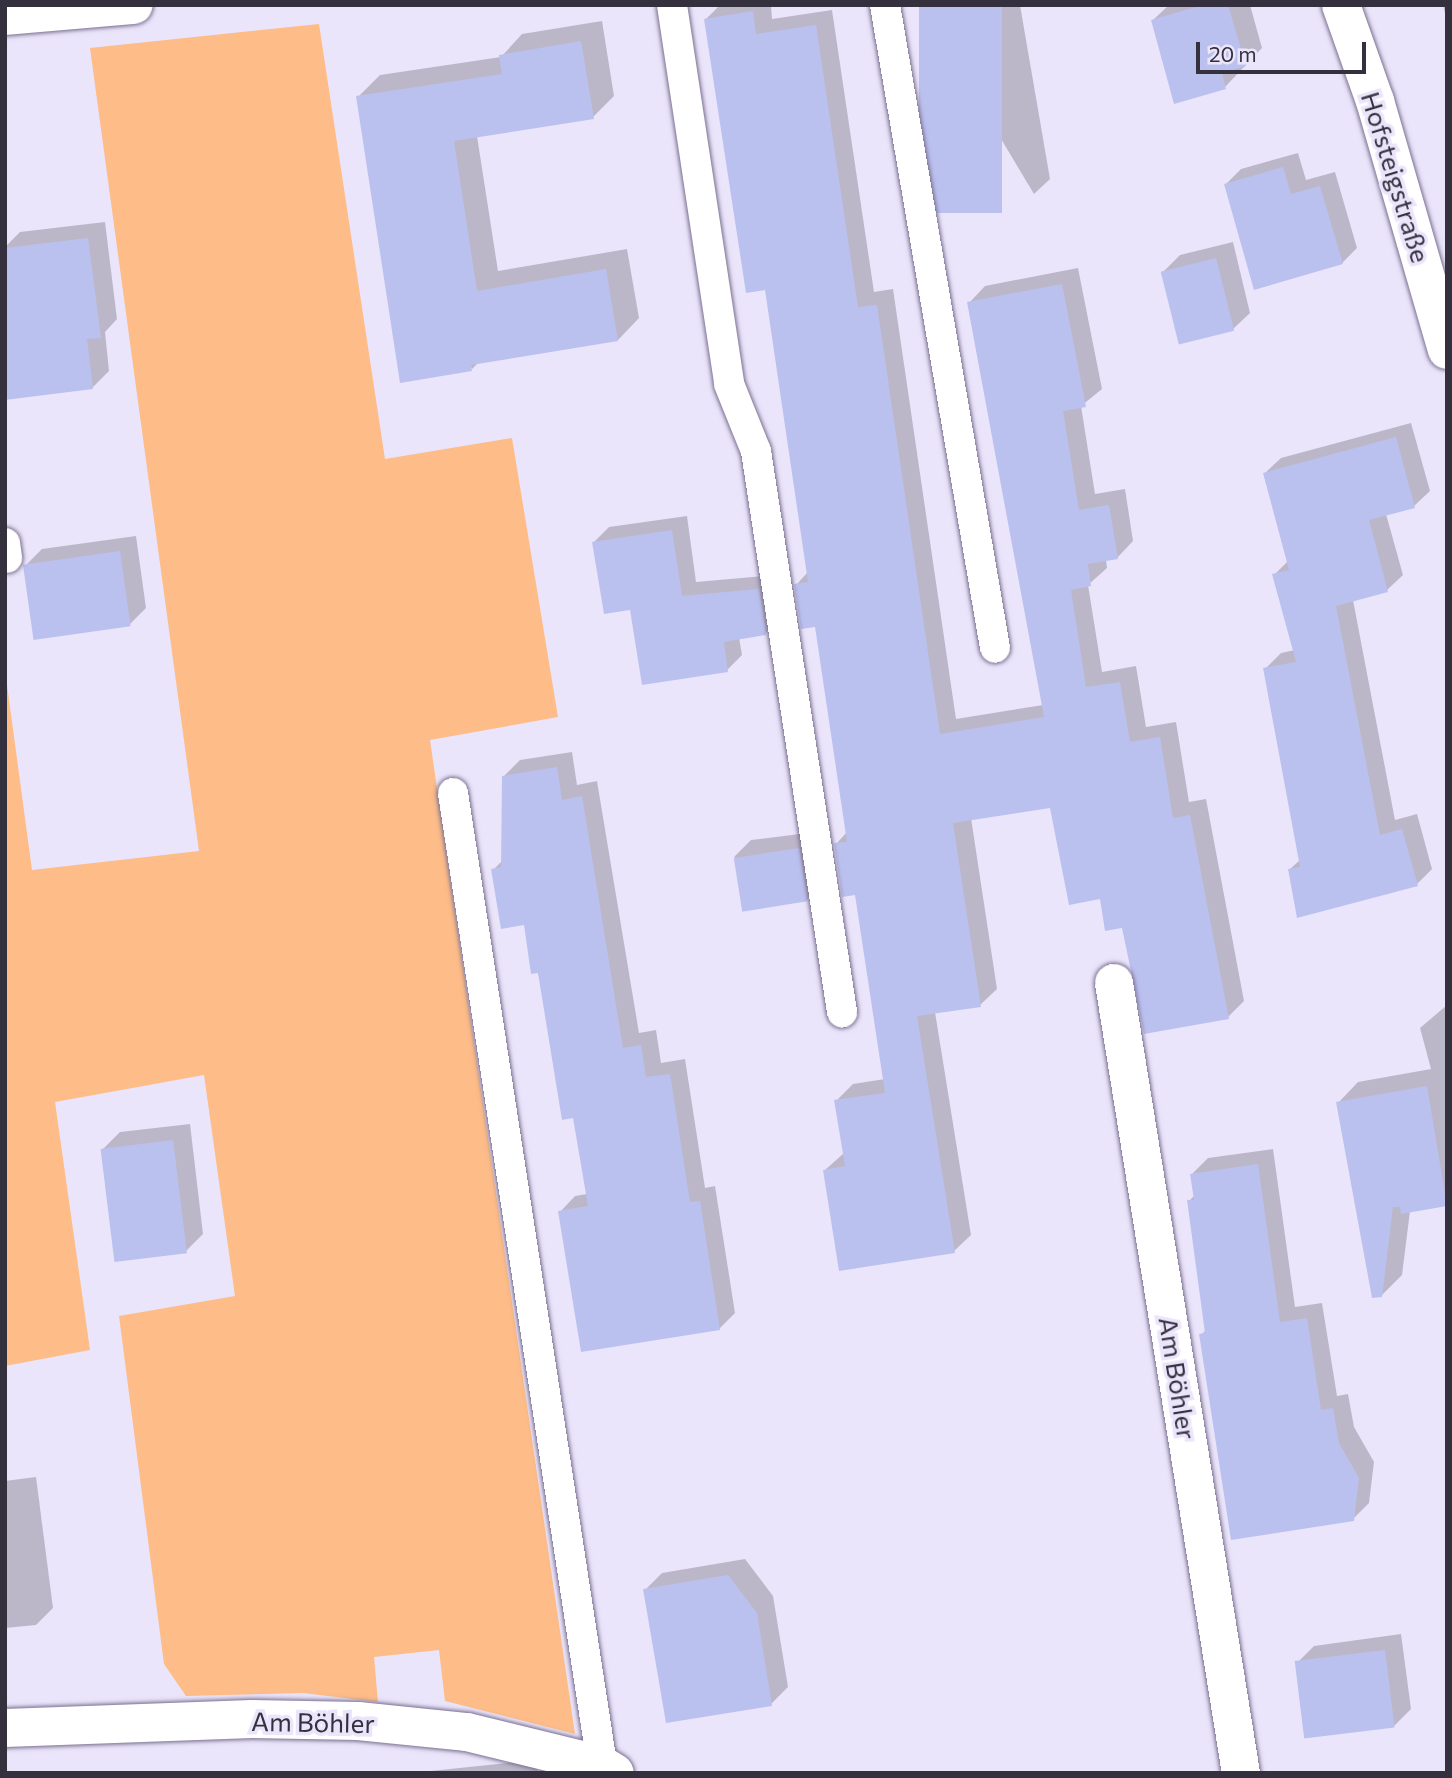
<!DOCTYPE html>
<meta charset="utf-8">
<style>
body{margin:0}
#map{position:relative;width:1452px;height:1778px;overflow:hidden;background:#ebe5fb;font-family:Commissioner,sans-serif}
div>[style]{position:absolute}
.green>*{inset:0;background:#fdbc88}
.shadow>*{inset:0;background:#0003}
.building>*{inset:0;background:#bbc1ef;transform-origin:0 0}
.roads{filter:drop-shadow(0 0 2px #7a7091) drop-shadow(0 0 2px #7a7091)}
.service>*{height:30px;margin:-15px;padding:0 15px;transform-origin:15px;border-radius:15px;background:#fff}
.minor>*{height:38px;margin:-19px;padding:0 19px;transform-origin:19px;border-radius:19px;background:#fff}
span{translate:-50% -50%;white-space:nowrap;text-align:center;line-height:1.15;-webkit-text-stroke:7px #ebe5fb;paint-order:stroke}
.street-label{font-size:26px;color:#34303e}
.frame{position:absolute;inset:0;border:7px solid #34303e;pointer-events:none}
.scale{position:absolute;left:1196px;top:42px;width:170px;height:32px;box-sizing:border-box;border:4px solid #34303e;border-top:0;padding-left:9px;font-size:21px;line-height:24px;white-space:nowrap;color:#34303e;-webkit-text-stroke:5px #ebe5fb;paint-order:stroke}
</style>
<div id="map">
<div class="green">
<i style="clip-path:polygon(319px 24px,385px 459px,512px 438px,558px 717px,430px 740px,575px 1734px,445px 1701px,439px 1650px,374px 1657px,378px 1702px,303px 1693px,186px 1696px,164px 1664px,119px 1316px,235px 1296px,204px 1075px,55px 1102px,90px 1350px,5px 1366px,5px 670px,32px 870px,199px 851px,90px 48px)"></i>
</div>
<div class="shadow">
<i style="clip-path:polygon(720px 5px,771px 5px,772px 19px,832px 10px,874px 292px,893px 289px,956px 719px,1043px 705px,969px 303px,985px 286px,1078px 268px,1102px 389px,1081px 406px,1095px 494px,1125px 489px,1133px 541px,1117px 558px,1106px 560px,1107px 568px,1088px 585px,1102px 672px,1136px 666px,1146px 727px,1176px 722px,1189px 802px,1206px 799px,1244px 1001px,1228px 1017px,1123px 926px,1101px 897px,1052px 806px,971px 818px,997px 989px,980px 1005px,935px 1012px,971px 1235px,954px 1251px,825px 1170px,844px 1153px,836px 1101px,853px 1084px,885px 1079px,857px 893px,836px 844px,847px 832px,816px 625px,796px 585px,808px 572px,766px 288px,706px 19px)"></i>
<i style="clip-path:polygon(921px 5px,1020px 5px,1050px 179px,1034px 194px)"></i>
<i style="clip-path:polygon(1169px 5px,1250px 5px,1262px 48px,1225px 87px,1153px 20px)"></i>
<i style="clip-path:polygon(1443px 5px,1447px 5px,1447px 22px)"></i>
<i style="clip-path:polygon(602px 21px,614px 96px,593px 117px,477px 136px,498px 271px,627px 249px,639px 318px,618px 340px,479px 362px,472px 369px,358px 97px,380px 75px,501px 57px,522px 34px)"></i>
<i style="clip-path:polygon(1298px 153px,1306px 180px,1335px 172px,1357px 248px,1342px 263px,1226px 184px,1241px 169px)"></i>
<i style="clip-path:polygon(105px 222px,117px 319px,105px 332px,109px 371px,92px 388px,5px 262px,5px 247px,20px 232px)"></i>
<i style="clip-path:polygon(1233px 242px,1250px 313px,1233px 329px,1163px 272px,1180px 255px)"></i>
<i style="clip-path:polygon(1411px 423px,1430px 491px,1414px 506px,1386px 514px,1403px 575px,1387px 590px,1353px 600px,1395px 820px,1417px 814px,1432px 869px,1417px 884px,1289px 870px,1301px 859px,1265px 669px,1281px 653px,1295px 650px,1274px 575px,1288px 561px,1265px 473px,1281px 458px)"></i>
<i style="clip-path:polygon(687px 516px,696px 582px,774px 575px,781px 618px,766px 633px,739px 637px,742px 655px,727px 670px,632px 608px,594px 542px,609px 527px)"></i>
<i style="clip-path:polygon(136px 536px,146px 608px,129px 625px,25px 566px,42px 549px)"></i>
<i style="clip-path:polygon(572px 752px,577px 785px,597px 781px,639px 1033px,656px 1030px,661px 1063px,685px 1059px,705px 1188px,715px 1186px,735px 1313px,719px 1329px,560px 1212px,575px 1196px,587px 1194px,575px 1116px,525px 923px,493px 870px,503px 860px,504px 776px,520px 760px)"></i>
<i style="clip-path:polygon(816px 832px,823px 883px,807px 900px,734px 857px,751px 840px)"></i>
<i style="clip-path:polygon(1447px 1005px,1447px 1205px,1410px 1211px,1402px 1275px,1381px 1296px,1338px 1103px,1358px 1082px,1431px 1069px,1420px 1028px)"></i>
<i style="clip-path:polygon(190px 1124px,203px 1234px,186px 1251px,103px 1149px,120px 1132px)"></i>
<i style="clip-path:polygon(1273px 1149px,1295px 1307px,1322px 1303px,1337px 1396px,1348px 1394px,1354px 1427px,1374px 1462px,1369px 1503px,1353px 1519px,1201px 1335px,1206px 1330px,1189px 1201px,1195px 1195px,1192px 1174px,1208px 1158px)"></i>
<i style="clip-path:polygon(36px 1477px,53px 1608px,36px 1625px,5px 1628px,5px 1481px)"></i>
<i style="clip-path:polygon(745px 1559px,773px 1596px,788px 1687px,771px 1704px,645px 1590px,662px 1573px)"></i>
<i style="clip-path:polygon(1401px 1634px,1411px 1709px,1394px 1726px,1297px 1663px,1314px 1646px)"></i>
<i style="clip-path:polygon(536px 1760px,538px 1773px,411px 1773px)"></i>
</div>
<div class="building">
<i style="left:919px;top:5px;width:83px;height:208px"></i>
<i style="clip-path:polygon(1203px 5px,1228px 5px,1246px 66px,1222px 73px,1226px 89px,1174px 104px,1151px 20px)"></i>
<i style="clip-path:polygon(753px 11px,756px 34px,816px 25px,858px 307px,877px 305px,940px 734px,1044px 717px,967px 302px,1062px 284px,1086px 407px,1063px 411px,1079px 510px,1109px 505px,1118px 559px,1088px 564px,1091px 586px,1071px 590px,1086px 687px,1120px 682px,1130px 742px,1160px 737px,1173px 818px,1190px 815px,1229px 1019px,1144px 1034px,1122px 928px,1105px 931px,1100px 899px,1069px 905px,1050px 808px,953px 823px,981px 1007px,917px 1016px,955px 1253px,839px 1271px,823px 1170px,845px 1166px,834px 1100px,885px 1093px,855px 895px,842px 897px,834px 843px,847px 842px,815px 627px,801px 629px,794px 584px,808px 582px,765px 290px,746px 293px,704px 19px)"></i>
<i style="clip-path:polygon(581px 41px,594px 119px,454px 141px,477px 291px,606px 269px,618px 341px,471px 365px,472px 371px,400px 383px,356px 96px,502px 74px,499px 55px)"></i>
<i style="clip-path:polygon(1283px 167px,1291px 194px,1320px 186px,1343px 264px,1254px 290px,1224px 184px)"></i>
<i style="clip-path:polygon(88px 238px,101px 338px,87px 339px,93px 389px,5px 400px,5px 248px)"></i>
<i style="left:1216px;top:258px;width:75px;height:57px;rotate:76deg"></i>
<i style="clip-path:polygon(1396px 437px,1415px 508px,1369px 520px,1388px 592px,1336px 606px,1380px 835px,1402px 829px,1418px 886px,1297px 918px,1288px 869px,1300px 867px,1263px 668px,1296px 662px,1272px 574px,1289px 570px,1263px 473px)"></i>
<i style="clip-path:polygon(672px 530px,682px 596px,759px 589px,766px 635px,724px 642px,728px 672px,642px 685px,630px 610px,604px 614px,592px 542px)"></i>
<i style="left:120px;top:551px;width:76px;height:98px;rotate:82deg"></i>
<i style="clip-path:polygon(557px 767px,562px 800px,582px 796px,623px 1048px,641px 1045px,646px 1077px,670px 1074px,690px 1202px,700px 1201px,720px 1330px,581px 1352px,558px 1211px,588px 1206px,573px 1118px,562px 1120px,538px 973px,531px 974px,524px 925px,501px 929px,491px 869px,501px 867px,502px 776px)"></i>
<i style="left:799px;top:848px;width:54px;height:66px;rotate:81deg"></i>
<i style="clip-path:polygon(1427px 1086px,1447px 1206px,1401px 1214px,1400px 1207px,1393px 1207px,1382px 1297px,1372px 1298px,1336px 1102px)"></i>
<i style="left:173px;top:1140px;width:114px;height:73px;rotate:83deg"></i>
<i style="clip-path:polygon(1258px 1164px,1280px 1322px,1307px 1318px,1321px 1410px,1333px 1408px,1339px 1443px,1359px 1478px,1354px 1521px,1231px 1540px,1199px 1334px,1205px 1333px,1187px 1200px,1194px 1200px,1190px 1174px)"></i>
<i style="clip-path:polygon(728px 1575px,757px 1613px,772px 1706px,666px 1723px,643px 1589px)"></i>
<i style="left:1385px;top:1650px;width:78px;height:91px;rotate:83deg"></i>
</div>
<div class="roads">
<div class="service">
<i style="left:672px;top:5px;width:383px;rotate:81.4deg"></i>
<i style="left:729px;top:384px;width:72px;rotate:68.1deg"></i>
<i style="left:756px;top:451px;width:568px;rotate:81.28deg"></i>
<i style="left:885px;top:5px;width:652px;rotate:80.29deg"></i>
<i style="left:5px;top:543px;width:15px;rotate:82deg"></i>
<i style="left:453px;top:793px;width:983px;rotate:81.28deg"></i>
</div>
<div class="minor">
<i style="left:1341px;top:5px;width:102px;rotate:70.5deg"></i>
<i style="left:1375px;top:101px;width:259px;rotate:73.9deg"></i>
<i style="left:5px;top:16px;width:129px;rotate:-4.9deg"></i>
<i style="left:1114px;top:983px;width:800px;rotate:80.87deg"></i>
<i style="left:5px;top:1728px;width:247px;rotate:-2.1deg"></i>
<i style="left:252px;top:1719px;width:106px;rotate:1.1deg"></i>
<i style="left:358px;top:1721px;width:110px;rotate:5.8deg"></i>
<i style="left:467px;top:1732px;width:139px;rotate:13.7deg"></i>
<i style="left:602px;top:1765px;width:15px;rotate:32deg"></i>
</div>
</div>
<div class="street-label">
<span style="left:1396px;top:177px;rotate:73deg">Hofsteigstraße</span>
<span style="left:1178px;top:1378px;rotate:81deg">Am Böhler</span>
<span style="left:313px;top:1722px;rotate:1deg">Am Böhler</span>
</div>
<div class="frame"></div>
<div class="scale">20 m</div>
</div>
